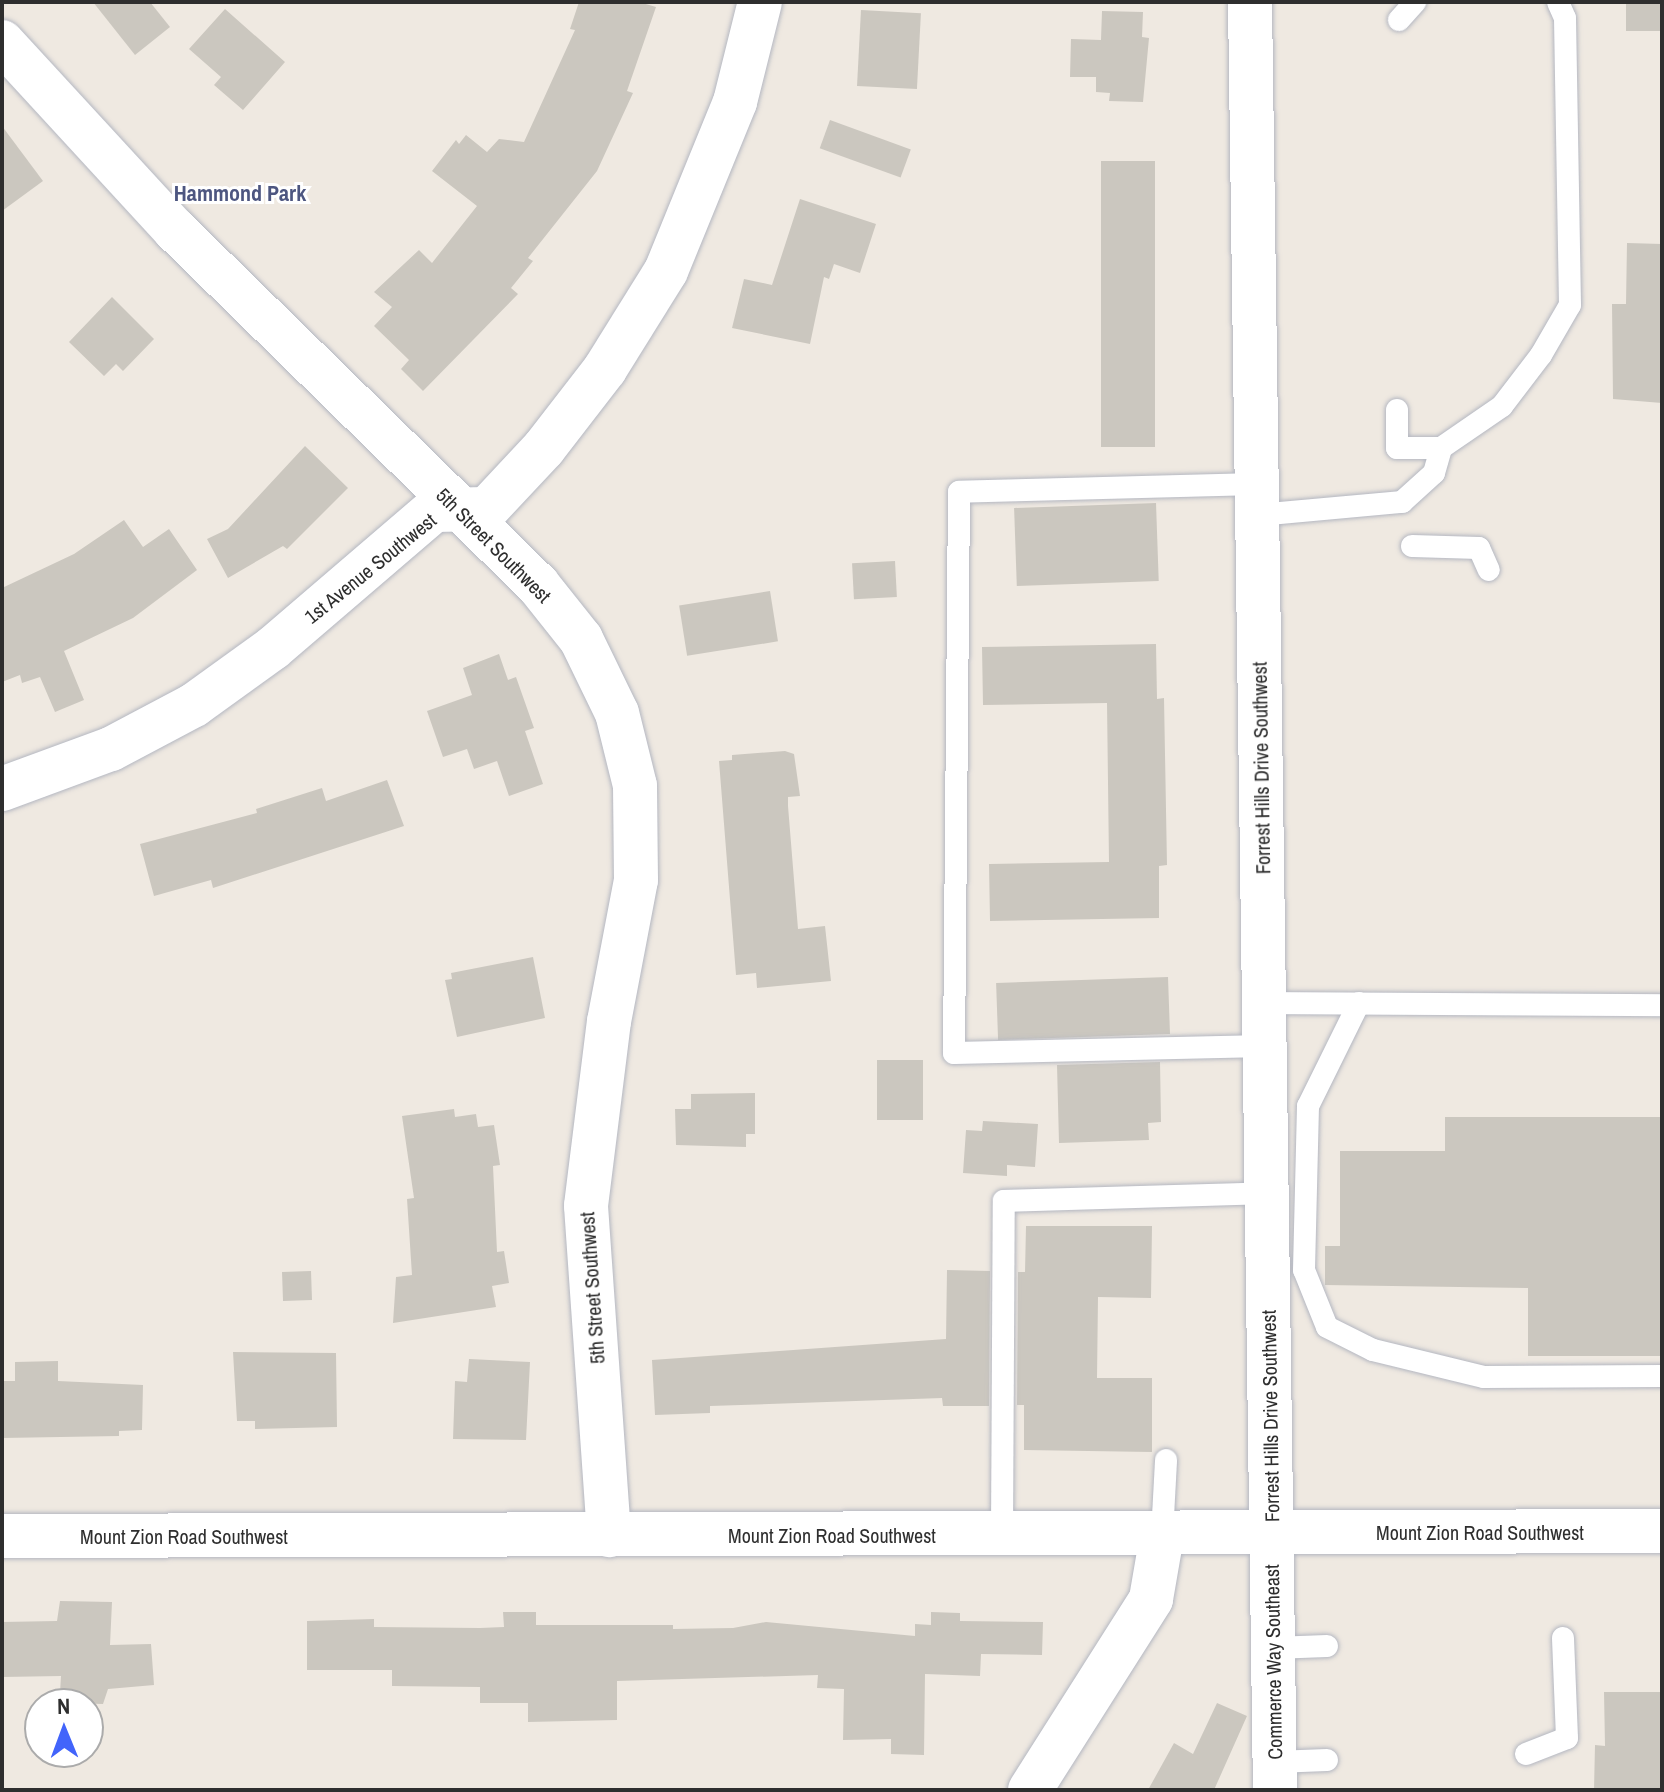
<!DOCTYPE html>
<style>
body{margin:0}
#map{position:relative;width:1664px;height:1792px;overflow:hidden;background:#efe9e1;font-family:"Archivo Narrow",sans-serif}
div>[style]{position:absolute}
.building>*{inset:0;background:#cbc7bf;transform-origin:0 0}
.roads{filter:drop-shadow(0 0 2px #b4b7c1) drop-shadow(0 0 2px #b4b7c1)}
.service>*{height:22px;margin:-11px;padding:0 11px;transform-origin:11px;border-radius:11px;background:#fff}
.minor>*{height:44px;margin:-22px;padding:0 22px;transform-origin:22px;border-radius:22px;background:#fff}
.tertiary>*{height:44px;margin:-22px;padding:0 22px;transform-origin:22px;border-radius:22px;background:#fff}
span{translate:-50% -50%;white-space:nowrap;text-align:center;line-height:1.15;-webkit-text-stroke:6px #fff;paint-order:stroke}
.street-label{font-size:20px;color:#2e2e2e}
.neighbourhood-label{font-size:22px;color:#4d5680;font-weight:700}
.frame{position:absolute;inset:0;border:4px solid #2e2e2e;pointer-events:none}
.north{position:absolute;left:24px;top:1688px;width:80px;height:80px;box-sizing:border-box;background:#fff;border:2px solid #ababab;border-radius:50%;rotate:359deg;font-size:22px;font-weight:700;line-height:32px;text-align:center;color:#2e2e2e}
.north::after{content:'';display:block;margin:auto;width:28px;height:36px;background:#4264fb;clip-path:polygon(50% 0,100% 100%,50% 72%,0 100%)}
</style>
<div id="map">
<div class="building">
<i style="clip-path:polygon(93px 2px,150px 2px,170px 27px,135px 55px)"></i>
<i style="clip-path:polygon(579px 2px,639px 2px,656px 7px,627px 91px,633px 93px,597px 171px,528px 258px,533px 261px,511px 288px,518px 294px,423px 391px,401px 369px,409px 360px,374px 326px,392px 307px,374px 292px,419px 250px,432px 263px,477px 206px,432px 171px,456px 140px,459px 144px,466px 135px,487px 152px,499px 139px,524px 142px,575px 30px,570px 29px)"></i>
<i style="left:1626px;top:2px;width:36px;height:29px"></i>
<i style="clip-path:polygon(225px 9px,285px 62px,243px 110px,214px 85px,221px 77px,189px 49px)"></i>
<i style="left:861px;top:10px;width:60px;height:76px;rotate:3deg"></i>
<i style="clip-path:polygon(1102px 11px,1143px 12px,1142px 37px,1149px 38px,1143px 102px,1109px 101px,1110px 93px,1096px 92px,1096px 77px,1070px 77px,1071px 39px,1101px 40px)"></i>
<i style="left:830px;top:120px;width:86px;height:30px;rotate:20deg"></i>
<i style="clip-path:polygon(2px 126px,43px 181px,2px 211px)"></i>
<i style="left:1155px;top:161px;width:286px;height:54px;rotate:90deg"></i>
<i style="clip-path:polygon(800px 199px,876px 224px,860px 273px,834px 264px,829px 279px,824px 277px,810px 344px,732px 328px,744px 279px,772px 285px)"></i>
<i style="clip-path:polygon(1627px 243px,1662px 244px,1662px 403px,1613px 399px,1612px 304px,1626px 304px)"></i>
<i style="clip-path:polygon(112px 297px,154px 339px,123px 371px,116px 364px,104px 376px,69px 342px)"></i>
<i style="clip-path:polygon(305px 446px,348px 488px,287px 549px,283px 546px,228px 578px,207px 539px,228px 529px)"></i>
<i style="left:1156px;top:503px;width:78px;height:142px;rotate:88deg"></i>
<i style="clip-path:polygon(124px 520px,143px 547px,169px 529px,197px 570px,133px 618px,64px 651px,84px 700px,55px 712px,40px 677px,22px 683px,20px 675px,2px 682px,2px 588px,74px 554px)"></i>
<i style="left:895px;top:561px;width:36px;height:43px;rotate:87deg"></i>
<i style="left:770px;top:591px;width:51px;height:92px;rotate:81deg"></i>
<i style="clip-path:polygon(1156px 644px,1157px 699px,1164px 698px,1167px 865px,1159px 866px,1159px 918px,990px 921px,989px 864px,1109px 862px,1107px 703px,983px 705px,982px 647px)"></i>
<i style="clip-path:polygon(499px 654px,508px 680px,516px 677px,534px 728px,525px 731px,543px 784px,509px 796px,497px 761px,474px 769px,467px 749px,443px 757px,427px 711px,472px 695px,463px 668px)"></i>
<i style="clip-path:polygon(785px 751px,794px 754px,800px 796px,788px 797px,788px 806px,798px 929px,825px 926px,831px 981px,757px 988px,756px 973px,736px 975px,719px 761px,732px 760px,732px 755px)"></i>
<i style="clip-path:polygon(387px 780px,404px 826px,213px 888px,211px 880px,154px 896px,140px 844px,257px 813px,256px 809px,322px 788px,326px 801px)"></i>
<i style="clip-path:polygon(533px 957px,545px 1018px,457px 1037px,445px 980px,452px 979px,451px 973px)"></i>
<i style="left:1168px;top:977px;width:57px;height:172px;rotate:88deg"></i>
<i style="left:877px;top:1060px;width:46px;height:60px"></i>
<i style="clip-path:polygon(1160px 1062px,1161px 1122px,1148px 1123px,1149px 1140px,1059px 1143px,1057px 1065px)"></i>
<i style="clip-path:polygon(755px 1093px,755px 1134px,746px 1134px,746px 1147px,676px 1145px,675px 1109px,691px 1109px,691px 1094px)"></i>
<i style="clip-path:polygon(454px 1109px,455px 1117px,476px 1114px,478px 1127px,494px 1125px,500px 1165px,493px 1166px,497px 1252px,504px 1251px,509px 1283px,492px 1286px,496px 1307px,393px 1323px,396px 1277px,412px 1275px,407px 1199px,414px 1198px,402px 1116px)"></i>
<i style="clip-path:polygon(1445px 1117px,1662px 1117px,1662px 1356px,1528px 1356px,1528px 1288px,1325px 1285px,1325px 1246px,1340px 1246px,1340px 1151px,1445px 1151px)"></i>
<i style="clip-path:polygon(983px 1121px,1038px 1124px,1035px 1167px,1007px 1165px,1007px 1176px,963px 1173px,966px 1130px,982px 1131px)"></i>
<i style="clip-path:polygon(1026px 1226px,1152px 1226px,1151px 1298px,1098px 1297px,1097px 1378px,1152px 1378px,1152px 1452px,1024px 1450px,1024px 1405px,1017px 1405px,1018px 1272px,1025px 1272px)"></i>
<i style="clip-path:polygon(947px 1270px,990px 1271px,989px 1406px,943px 1406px,942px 1398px,710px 1406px,710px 1413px,655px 1415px,652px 1360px,946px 1339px)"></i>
<i style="left:311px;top:1271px;width:29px;height:29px;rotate:88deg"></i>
<i style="clip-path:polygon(233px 1352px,336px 1353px,337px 1427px,255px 1429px,255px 1421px,237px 1421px)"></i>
<i style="clip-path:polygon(469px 1359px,530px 1362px,526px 1440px,453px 1439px,455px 1381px,467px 1382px)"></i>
<i style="clip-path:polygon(58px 1361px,58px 1381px,143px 1385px,142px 1430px,119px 1431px,119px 1436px,2px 1438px,2px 1381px,15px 1381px,15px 1362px)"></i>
<i style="clip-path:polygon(60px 1601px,112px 1602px,110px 1645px,151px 1644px,154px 1685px,108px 1689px,103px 1704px,67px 1703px,68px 1694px,60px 1693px,61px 1676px,2px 1677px,2px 1622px,57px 1621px)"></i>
<i style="clip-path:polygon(503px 1612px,536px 1612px,536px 1625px,673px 1625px,673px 1629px,733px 1628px,766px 1622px,915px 1636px,915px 1624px,931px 1625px,931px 1612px,960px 1613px,960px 1621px,1043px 1622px,1042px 1655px,981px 1654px,980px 1676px,925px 1674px,924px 1755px,891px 1754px,891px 1739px,843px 1740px,844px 1689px,817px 1688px,818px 1675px,617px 1681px,617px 1720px,528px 1722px,528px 1703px,480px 1703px,480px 1687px,392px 1686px,392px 1670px,307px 1670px,307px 1621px,374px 1619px,374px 1627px,480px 1628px,504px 1627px)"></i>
<i style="clip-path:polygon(1604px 1692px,1662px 1692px,1662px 1790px,1594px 1790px,1595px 1745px,1605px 1746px)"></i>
<i style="clip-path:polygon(1217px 1703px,1247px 1716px,1214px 1790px,1148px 1790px,1174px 1743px,1193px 1754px)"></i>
</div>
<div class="roads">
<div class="service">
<i style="left:1399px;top:20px;width:24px;rotate:-48deg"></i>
<i style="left:1397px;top:410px;width:38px;rotate:90deg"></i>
<i style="left:1397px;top:448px;width:44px"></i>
<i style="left:1441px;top:448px;width:74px;rotate:-34.5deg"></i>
<i style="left:1502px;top:406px;width:64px;rotate:-52.6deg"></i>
<i style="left:1541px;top:355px;width:58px;rotate:-59.9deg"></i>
<i style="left:1570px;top:305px;width:287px;rotate:-91deg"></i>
<i style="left:1565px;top:18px;width:17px;rotate:-114deg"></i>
<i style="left:1257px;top:484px;width:298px;rotate:178.5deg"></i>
<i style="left:959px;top:492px;width:561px;rotate:90.51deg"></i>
<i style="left:954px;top:1053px;width:311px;rotate:-1.3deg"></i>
<i style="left:1258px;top:515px;width:145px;rotate:-5.2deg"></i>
<i style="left:1402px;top:502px;width:43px;rotate:-42.2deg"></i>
<i style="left:1434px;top:473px;width:26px;rotate:-74deg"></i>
<i style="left:1412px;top:546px;width:67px;rotate:1.7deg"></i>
<i style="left:1479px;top:548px;width:24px;rotate:66deg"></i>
<i style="left:1264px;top:1003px;width:398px;rotate:0.3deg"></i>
<i style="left:1359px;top:1003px;width:115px;rotate:116.3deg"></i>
<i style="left:1308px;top:1106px;width:164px;rotate:91.4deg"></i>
<i style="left:1304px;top:1270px;width:61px;rotate:68deg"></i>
<i style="left:1327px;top:1327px;width:51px;rotate:26.6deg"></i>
<i style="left:1373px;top:1350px;width:114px;rotate:13.7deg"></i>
<i style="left:1484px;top:1377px;width:178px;rotate:-0.3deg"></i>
<i style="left:1002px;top:1534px;width:333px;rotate:-89.7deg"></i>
<i style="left:1004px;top:1201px;width:263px;rotate:-1.7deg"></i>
<i style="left:1162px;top:1535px;width:75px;rotate:-86.9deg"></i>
<i style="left:1273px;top:1648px;width:54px;rotate:-2.1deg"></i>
<i style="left:1526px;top:1754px;width:44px;rotate:-21.3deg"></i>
<i style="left:1567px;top:1738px;width:100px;rotate:-92.3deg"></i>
<i style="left:1275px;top:1762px;width:52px;rotate:-2.2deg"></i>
</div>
<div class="minor">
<i style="left:1250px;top:2px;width:1788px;rotate:89.2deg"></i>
<i style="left:2px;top:42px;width:255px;rotate:47.4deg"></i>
<i style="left:175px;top:230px;width:508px;rotate:44.36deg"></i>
<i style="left:538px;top:585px;width:69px;rotate:51.5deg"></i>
<i style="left:581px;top:639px;width:82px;rotate:64.1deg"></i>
<i style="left:617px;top:713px;width:75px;rotate:76.1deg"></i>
<i style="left:635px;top:786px;width:94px;rotate:89.4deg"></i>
<i style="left:636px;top:880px;width:144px;rotate:100.8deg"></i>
<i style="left:609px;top:1021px;width:186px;rotate:97.1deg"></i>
<i style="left:586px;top:1206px;width:330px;rotate:86deg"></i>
<i style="left:2px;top:789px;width:116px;rotate:-20.2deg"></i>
<i style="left:111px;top:749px;width:94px;rotate:-27.9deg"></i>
<i style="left:194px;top:705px;width:97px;rotate:-35.8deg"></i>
<i style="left:273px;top:648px;width:212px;rotate:-40.6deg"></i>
<i style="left:434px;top:510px;width:53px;rotate:-1.1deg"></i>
<i style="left:487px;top:509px;width:83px;rotate:-46.9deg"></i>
<i style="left:544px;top:448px;width:100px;rotate:-52.3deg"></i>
<i style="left:605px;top:369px;width:115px;rotate:-58.1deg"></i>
<i style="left:666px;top:271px;width:183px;rotate:-67.8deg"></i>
<i style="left:735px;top:102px;width:103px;rotate:-76deg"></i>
<i style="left:1030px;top:1790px;width:226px;rotate:-57.6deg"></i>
<i style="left:1151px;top:1599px;width:65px;rotate:-80.2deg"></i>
</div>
<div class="tertiary">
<i style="left:2px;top:1536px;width:1660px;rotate:-0.17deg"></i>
</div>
</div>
<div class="street-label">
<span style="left:494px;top:545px;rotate:45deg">5th Street Southwest</span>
<span style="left:370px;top:568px;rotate:-39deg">1st Avenue Southwest</span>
<span style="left:1261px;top:768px;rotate:-91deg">Forrest Hills Drive Southwest</span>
<span style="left:592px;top:1288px;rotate:-94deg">5th Street Southwest</span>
<span style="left:1270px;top:1416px;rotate:-91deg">Forrest Hills Drive Southwest</span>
<span style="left:1480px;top:1532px">Mount Zion Road Southwest</span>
<span style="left:832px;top:1535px">Mount Zion Road Southwest</span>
<span style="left:184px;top:1536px">Mount Zion Road Southwest</span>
<span style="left:1273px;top:1662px;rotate:-91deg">Commerce Way Southeast</span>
</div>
<div class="neighbourhood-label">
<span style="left:240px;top:194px">Hammond Park</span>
</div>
<div class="frame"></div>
<div class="north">N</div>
</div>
